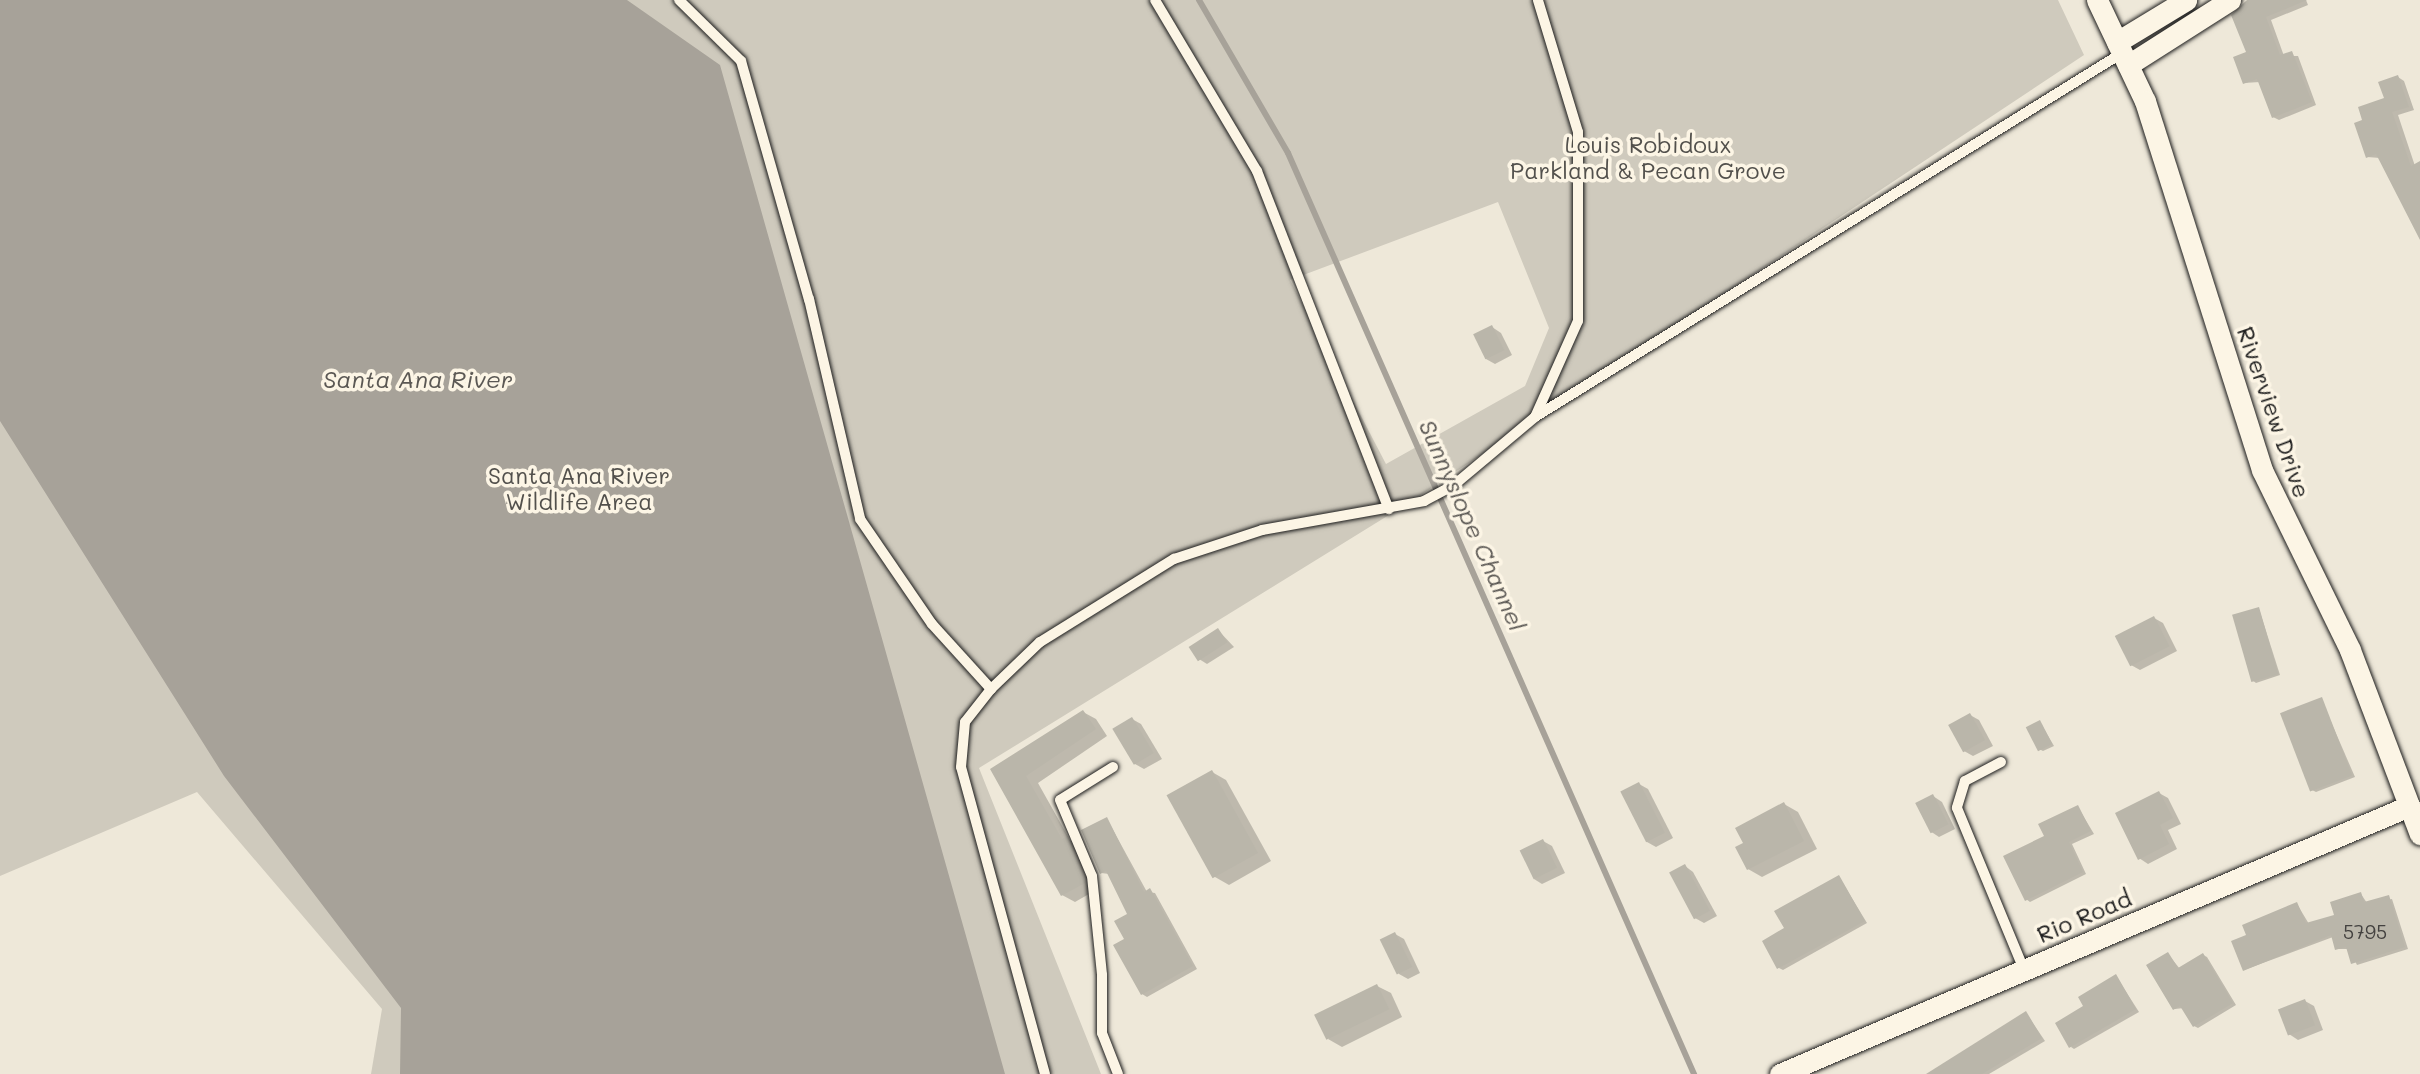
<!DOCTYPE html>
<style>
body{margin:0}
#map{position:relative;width:2420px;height:1074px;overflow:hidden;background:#eee8d9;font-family:Mali,sans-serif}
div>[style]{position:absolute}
.green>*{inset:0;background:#cfcabd}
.water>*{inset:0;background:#a7a299}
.shadow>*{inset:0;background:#0003}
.stream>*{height:6px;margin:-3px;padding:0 3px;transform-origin:3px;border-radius:3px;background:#a7a299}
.building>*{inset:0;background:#bab6aa;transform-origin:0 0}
.roads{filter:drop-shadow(0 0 2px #1c1c1c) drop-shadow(0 0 2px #1c1c1c)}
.lane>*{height:10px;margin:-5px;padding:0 5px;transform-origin:5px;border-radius:5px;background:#fcf5e5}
.street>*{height:21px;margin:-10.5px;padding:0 10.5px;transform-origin:10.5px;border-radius:10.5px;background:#fcf5e5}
span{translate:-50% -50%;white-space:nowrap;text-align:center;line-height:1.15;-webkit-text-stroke:7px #fcf5e5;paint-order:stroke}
.number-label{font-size:19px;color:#444240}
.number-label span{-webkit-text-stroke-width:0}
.park-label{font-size:23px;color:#52504c}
.street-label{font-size:23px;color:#1c1c1c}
.water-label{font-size:24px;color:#5b5854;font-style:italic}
</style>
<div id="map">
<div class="green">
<i style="clip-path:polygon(evenodd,0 0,2058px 0,2084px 55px,1410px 502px,979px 768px,1101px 1074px,371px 1074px,382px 1009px,197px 792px,0 876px,0 0,1498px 202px,1549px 328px,1525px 386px,1386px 464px,1290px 280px,1498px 202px)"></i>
</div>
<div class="water">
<i style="clip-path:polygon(0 0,627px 0,720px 65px,1005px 1074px,400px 1074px,401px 1008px,224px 776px,0 421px)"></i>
</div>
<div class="shadow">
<i style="clip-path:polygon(2252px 0,2306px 0,2308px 5px,2271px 20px,2284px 56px,2298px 56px,2316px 105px,2279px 120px,2273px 117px,2260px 82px,2244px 83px)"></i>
<i style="clip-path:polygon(2398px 77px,2404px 81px,2414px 110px,2398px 115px,2415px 166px,2420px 163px,2420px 237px,2380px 158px,2367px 157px,2364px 121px,2386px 99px)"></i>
<i style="clip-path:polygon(1492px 327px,1501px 333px,1512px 355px,1495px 364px,1486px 359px)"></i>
<i style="clip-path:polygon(2259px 609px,2280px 675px,2256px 683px,2252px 680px)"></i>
<i style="clip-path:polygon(2154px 618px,2163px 623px,2177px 651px,2140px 670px,2131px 665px)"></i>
<i style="clip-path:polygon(1218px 630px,1234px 647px,1207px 664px,1199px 659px)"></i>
<i style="clip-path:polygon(2321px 699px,2355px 777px,2316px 792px,2312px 790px)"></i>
<i style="clip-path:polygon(1083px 712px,1096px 719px,1107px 736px,1038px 783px,1070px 840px,1079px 846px,1096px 890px,1075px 902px,1062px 895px,992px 770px)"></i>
<i style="clip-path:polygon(1970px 715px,1979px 720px,1993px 746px,1973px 756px,1964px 751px)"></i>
<i style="clip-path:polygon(1132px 719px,1141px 724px,1162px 759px,1144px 769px,1135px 764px)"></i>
<i style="clip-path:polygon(2040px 722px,2054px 746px,2043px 751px,2039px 749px)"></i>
<i style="clip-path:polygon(1212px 772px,1226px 780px,1271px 861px,1229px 885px,1215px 877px)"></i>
<i style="clip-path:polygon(1639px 784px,1648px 789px,1673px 838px,1656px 847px,1647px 842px)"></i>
<i style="clip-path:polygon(2159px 793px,2168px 798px,2181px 824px,2168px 830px,2177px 849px,2148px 864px,2139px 858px)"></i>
<i style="clip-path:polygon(1933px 796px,1942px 802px,1955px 829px,1939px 837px,1930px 831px)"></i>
<i style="clip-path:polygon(1784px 804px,1798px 812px,1817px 849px,1762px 877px,1748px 869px,1745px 844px)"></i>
<i style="clip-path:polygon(2078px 807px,2094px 834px,2072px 844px,2086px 874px,2030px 902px,2026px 899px)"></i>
<i style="clip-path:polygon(1107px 819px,1147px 892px,1155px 893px,1197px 969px,1147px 997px,1142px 994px,1127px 940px,1129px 915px,1109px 874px,1101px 873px)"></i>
<i style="clip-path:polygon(1543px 841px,1552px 846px,1565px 873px,1542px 884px,1534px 879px)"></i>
<i style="clip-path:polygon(1685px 866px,1693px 872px,1717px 916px,1704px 923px,1695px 918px)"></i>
<i style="clip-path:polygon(1839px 877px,1867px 923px,1783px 970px,1779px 968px,1786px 929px)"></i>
<i style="clip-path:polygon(2361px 894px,2367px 903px,2392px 899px,2408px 949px,2357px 965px,2349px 949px,2337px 949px,2333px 937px,2244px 970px,2248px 936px,2297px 904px,2309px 924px,2336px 916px)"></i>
<i style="clip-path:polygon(1395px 934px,1404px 939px,1420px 973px,1408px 979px,1399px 974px)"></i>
<i style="clip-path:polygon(2168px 954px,2180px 969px,2203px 955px,2207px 957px,2236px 1005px,2198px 1028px,2194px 1026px,2184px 1008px,2175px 1009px)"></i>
<i style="clip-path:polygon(2116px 976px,2139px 1012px,2074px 1049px,2071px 1047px,2086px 1007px)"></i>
<i style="clip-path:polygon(1377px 986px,1391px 993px,1402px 1017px,1342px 1047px,1328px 1039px)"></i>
<i style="clip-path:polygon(2305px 1001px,2314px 1006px,2323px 1030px,2298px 1040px,2289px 1034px)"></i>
<i style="clip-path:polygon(2026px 1013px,2045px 1041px,1989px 1074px,1930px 1074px)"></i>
</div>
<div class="stream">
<i style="left:1199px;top:0;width:177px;rotate:59.8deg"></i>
<i style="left:1288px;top:153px;width:1007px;rotate:66.21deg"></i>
</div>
<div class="building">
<i style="clip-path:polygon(2307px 0,2266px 17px,2280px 55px,2292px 51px,2312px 102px,2272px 118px,2257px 79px,2243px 84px,2233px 57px,2246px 52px,2231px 15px,2247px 0)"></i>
<i style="clip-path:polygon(2398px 75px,2409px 107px,2392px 112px,2411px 166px,2420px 161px,2420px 240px,2376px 154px,2366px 158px,2354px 123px,2362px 120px,2358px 107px,2384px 98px,2378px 82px)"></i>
<i style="left:1492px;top:325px;width:28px;height:21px;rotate:64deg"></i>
<i style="left:2259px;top:607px;width:70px;height:28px;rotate:74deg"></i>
<i style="left:2154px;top:616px;width:34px;height:44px;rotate:63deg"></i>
<i style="left:1218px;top:628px;width:17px;height:35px;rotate:57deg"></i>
<i style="left:2322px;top:697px;width:84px;height:45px;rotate:69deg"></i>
<i style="clip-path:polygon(1083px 710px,1096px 729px,1026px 776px,1062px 839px,1067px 837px,1084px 878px,1085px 883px,1061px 896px,990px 769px)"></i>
<i style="left:1970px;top:713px;width:31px;height:25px;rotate:61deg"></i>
<i style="left:1132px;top:717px;width:42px;height:23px;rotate:59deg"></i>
<i style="left:2040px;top:720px;width:27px;height:16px;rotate:63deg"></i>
<i style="left:1212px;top:770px;width:95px;height:52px;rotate:61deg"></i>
<i style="left:1639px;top:782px;width:57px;height:21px;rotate:63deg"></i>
<i style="clip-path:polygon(2159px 791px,2173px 818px,2160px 825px,2169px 844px,2138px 860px,2115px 813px)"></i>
<i style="left:1933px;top:794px;width:34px;height:20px;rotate:63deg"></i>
<i style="clip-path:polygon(1784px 802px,1804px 841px,1747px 870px,1735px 847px,1743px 843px,1735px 828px)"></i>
<i style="clip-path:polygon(2078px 805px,2091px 831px,2069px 842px,2083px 872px,2025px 901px,2003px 856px,2044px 836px,2038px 824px)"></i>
<i style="clip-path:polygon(1107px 817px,1144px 892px,1150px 888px,1193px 966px,1141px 995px,1113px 945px,1124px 939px,1114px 921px,1127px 914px,1106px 871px,1100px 874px,1081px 830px)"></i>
<i style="left:1543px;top:839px;width:32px;height:26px;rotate:64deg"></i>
<i style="left:1685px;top:864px;width:53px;height:18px;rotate:62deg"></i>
<i style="clip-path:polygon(1839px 875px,1865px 921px,1777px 969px,1762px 941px,1784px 928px,1774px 911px)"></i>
<i style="clip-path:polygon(2361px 892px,2364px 902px,2389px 895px,2405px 947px,2351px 964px,2346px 947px,2335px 950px,2331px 935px,2243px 971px,2231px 941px,2246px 935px,2242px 925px,2297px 902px,2306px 923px,2334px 915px,2330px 902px)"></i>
<i style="left:1395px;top:932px;width:39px;height:17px;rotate:64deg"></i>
<i style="clip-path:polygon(2168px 952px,2178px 968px,2203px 953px,2233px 1003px,2193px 1027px,2180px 1006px,2173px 1010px,2146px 965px)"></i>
<i style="clip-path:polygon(2116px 974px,2136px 1009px,2069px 1048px,2055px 1023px,2083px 1006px,2078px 997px)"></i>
<i style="left:1377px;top:984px;width:28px;height:70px;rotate:64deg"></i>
<i style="left:2305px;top:999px;width:28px;height:29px;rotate:69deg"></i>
<i style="clip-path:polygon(2026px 1011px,2042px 1038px,1982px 1074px,1926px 1074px)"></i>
</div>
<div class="roads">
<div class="lane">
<i style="left:679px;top:0;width:87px;rotate:44.5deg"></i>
<i style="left:741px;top:61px;width:248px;rotate:74.1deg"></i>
<i style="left:809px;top:299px;width:226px;rotate:76.9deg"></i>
<i style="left:860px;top:519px;width:127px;rotate:55.6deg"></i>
<i style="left:932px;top:624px;width:88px;rotate:47.8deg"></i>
<i style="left:1155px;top:0;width:199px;rotate:59.2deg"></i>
<i style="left:1257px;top:171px;width:363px;rotate:68.7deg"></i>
<i style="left:1535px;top:417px;width:691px;rotate:-31.8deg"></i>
<i style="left:2001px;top:762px;width:41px;rotate:152.2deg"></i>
<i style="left:1965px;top:781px;width:28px;rotate:107deg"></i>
<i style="left:1957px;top:808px;width:175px;rotate:67.5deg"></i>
<i style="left:1113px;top:767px;width:62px;rotate:148.1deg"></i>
<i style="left:1060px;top:800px;width:82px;rotate:67.2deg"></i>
<i style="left:1092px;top:876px;width:100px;rotate:84.2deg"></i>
<i style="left:1102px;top:975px;width:58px;rotate:90deg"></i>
<i style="left:1102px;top:1033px;width:44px;rotate:68.7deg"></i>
<i style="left:1045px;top:1074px;width:318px;rotate:-105.3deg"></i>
<i style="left:961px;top:767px;width:45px;rotate:-84.9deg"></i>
<i style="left:965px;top:722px;width:42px;rotate:-51.8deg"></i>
<i style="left:991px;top:689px;width:68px;rotate:-43.8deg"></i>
<i style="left:1040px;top:642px;width:158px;rotate:-31.8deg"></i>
<i style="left:1174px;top:559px;width:93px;rotate:-18.2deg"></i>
<i style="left:1262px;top:530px;width:165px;rotate:-10.1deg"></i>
<i style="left:1424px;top:501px;width:34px;rotate:-28deg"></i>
<i style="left:1454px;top:485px;width:106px;rotate:-40deg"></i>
<i style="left:1535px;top:417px;width:105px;rotate:-65.9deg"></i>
<i style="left:1578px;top:321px;width:189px;rotate:-90deg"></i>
<i style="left:1578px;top:132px;width:138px;rotate:-106.9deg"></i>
</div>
<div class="street">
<i style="left:2097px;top:0;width:112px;rotate:64.6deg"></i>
<i style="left:2145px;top:101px;width:387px;rotate:72.4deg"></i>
<i style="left:2262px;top:470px;width:200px;rotate:63.9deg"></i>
<i style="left:2350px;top:650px;width:197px;rotate:69.2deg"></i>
<i style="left:2117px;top:42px;width:81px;rotate:-31.3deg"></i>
<i style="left:2128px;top:65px;width:121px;rotate:-32.5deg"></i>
<i style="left:1780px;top:1074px;width:684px;rotate:-23.08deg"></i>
</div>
</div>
<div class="number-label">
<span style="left:2365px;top:932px">5795</span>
</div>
<div class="park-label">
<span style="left:1648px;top:157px">Louis Robidoux<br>Parkland &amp; Pecan Grove</span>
<span style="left:579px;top:488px">Santa Ana River<br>Wildlife Area</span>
</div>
<div class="street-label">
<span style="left:2274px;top:412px;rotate:71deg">Riverview Drive</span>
<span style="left:2084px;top:916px;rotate:-23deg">Rio Road</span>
</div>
<div class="water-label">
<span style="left:418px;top:379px">Santa Ana River</span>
<span style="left:1473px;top:525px;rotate:66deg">Sunnyslope Channel</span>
</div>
</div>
